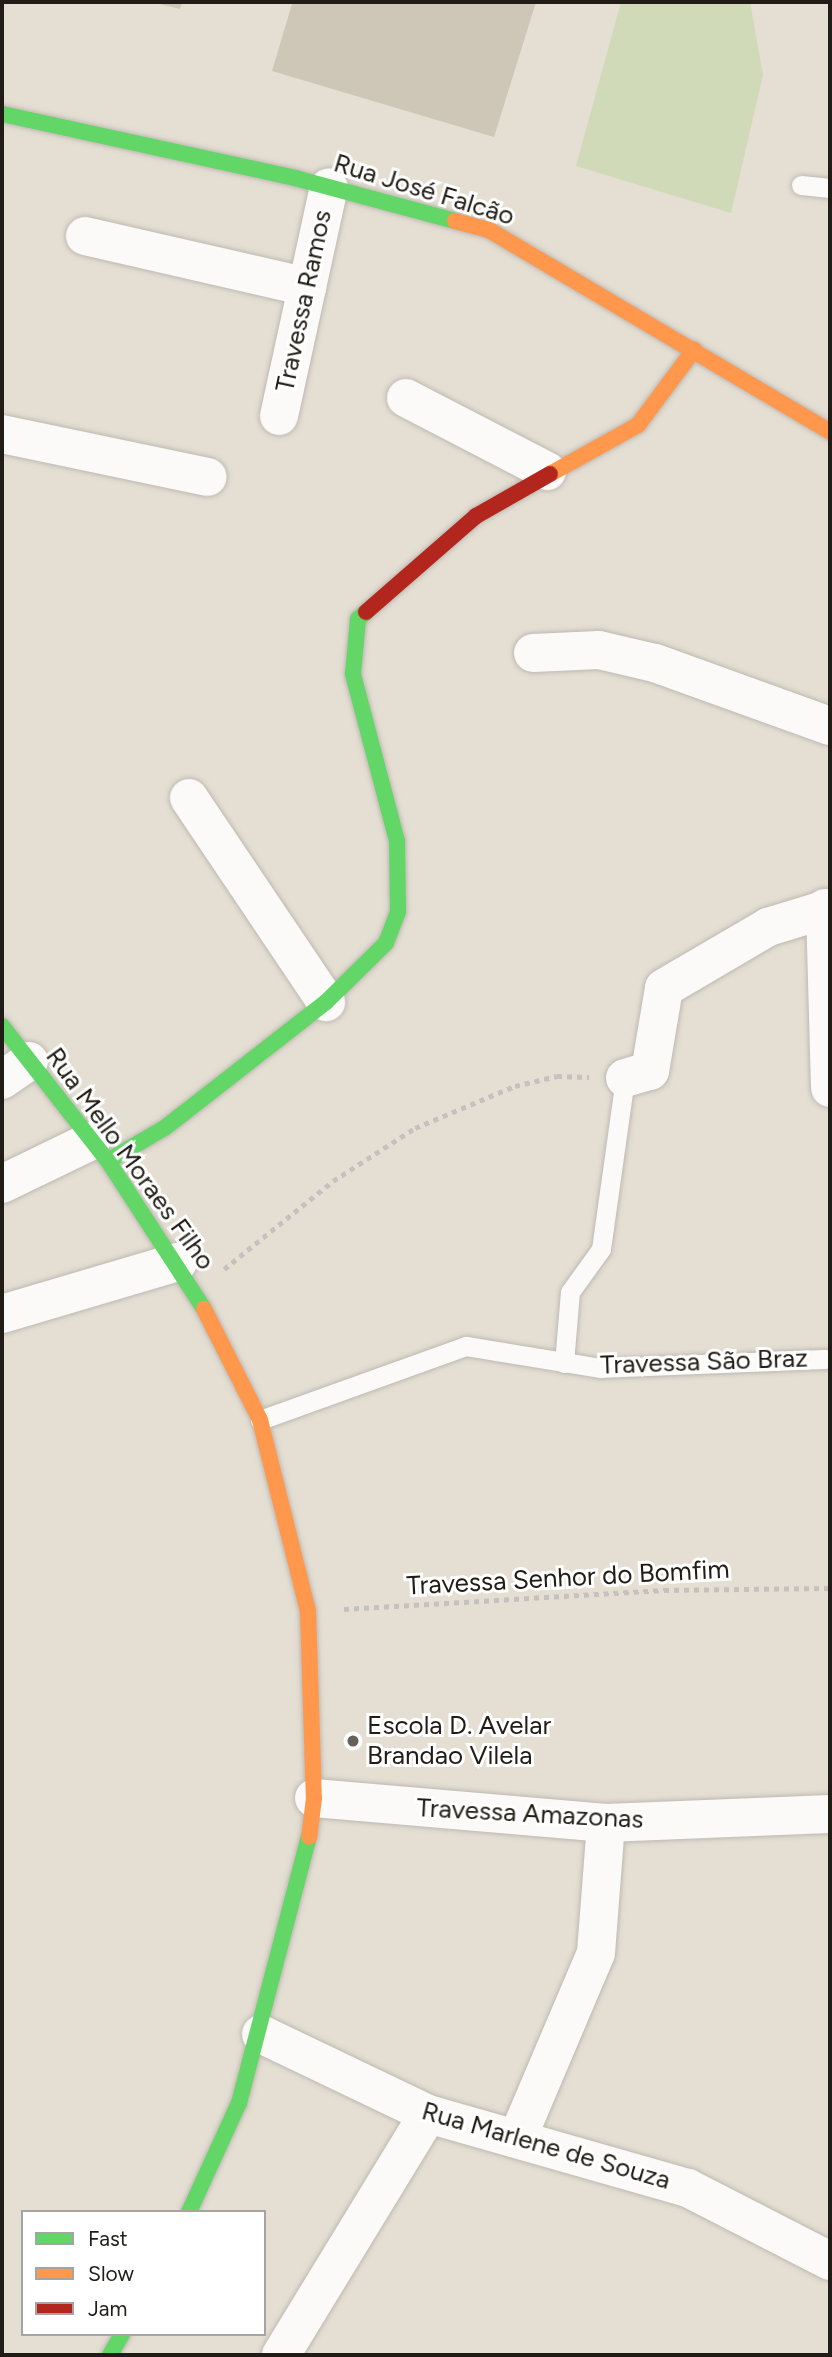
<!DOCTYPE html>
<meta charset="utf-8">
<style>
body{margin:0}
#map{position:relative;width:832px;height:2357px;overflow:hidden;background:#e4ded3;font-family:Figtree,sans-serif}
div>[style]{position:absolute}
.green>*{inset:0;background:#d0dab8}
.building>*{inset:0;background:#cec6b7}
.path>*{height:4.5px;margin-top:-2.25px;transform-origin:0;background:repeating-linear-gradient(90deg,#c5c1be 0 5px,transparent 0 10px)}
.roads{filter:drop-shadow(0 0 2px #beb9b1) drop-shadow(0 0 2px #beb9b1)}
.lane>*{height:19px;margin:-9.5px;padding:0 9.5px;transform-origin:9.5px;border-radius:9.5px;background:#fbfaf8}
.street>*{height:38px;margin:-19px;padding:0 19px;transform-origin:19px;border-radius:19px;background:#fbfaf8}
.fast>*{height:16px;margin:-8px;padding:0 8px;transform-origin:8px;border-radius:8px;background:#63d668}
.slow>*{height:16px;margin:-8px;padding:0 8px;transform-origin:8px;border-radius:8px;background:#ff974d}
.jam>*{height:16px;margin:-8px;padding:0 8px;transform-origin:8px;border-radius:8px;background:#b3261e}
.dots>*{width:19px;height:19px;translate:-50% -50%;box-sizing:border-box;border:4px solid #fff;border-radius:50%}
span{translate:-50% -50%;white-space:nowrap;text-align:center;line-height:1.15;-webkit-text-stroke:6px #fff;paint-order:stroke}
.street-label{font-size:26px;color:#211c15}
.poi-label{font-size:26px;color:#211c15}
.left{translate:0 -50%;text-align:left}
.frame{position:absolute;inset:0;border:4px solid #211c15;pointer-events:none}
.legend{position:absolute;left:21px;top:2210px;width:245px;height:126px;box-sizing:border-box;background:#fff;border:2px solid #a6a4a1;margin:0;padding:9px 12px;list-style:none;font-size:21px;color:#211c15}
.legend li{display:flex;align-items:center;gap:14px;height:35px}
.legend b{width:35px;border:2px solid #a6a4a1}
</style>
<div id="map">
<div class="green">
<i style="clip-path:polygon(621px 2px,750px 2px,763px 75px,731px 213px,576px 166px)"></i>
</div>
<div class="building">
<i style="clip-path:polygon(152px 2px,182px 2px,180px 9px)"></i>
<i style="clip-path:polygon(286px 2px,536px 2px,494px 137px,272px 71px,292px 4px)"></i>
</div>
<div class="path">
<i style="left:224px;top:1269px;width:140px;rotate:-38.9deg"></i>
<i style="left:333px;top:1181px;width:98px;rotate:-32.9deg"></i>
<i style="left:415px;top:1128px;width:108px;rotate:-22.8deg"></i>
<i style="left:515px;top:1086px;width:43px;rotate:-13.4deg"></i>
<i style="left:557px;top:1076px;width:32px;rotate:2deg"></i>
<i style="left:344px;top:1609px;width:321px;rotate:-3.4deg"></i>
<i style="left:664px;top:1590px;width:166px;rotate:-0.7deg"></i>
</div>
<div class="roads">
<div class="lane">
<i style="left:801px;top:185px;width:29px;rotate:6deg"></i>
<i style="left:564px;top:1363px;width:71px;rotate:-85.2deg"></i>
<i style="left:570px;top:1292px;width:53px;rotate:-54.2deg"></i>
<i style="left:601px;top:1249px;width:173px;rotate:-82deg"></i>
<i style="left:260px;top:1420px;width:219px;rotate:-19.8deg"></i>
<i style="left:466px;top:1346px;width:137px;rotate:9.3deg"></i>
<i style="left:601px;top:1368px;width:225px;rotate:-2.3deg"></i>
</div>
<div class="street">
<i style="left:85px;top:236px;width:228px;rotate:12.9deg"></i>
<i style="left:406px;top:398px;width:159px;rotate:27.4deg"></i>
<i style="left:279px;top:416px;width:234px;rotate:-77.7deg"></i>
<i style="left:2px;top:434px;width:210px;rotate:11.8deg"></i>
<i style="left:533px;top:653px;width:66px;rotate:-2.6deg"></i>
<i style="left:599px;top:650px;width:57px;rotate:13.1deg"></i>
<i style="left:655px;top:663px;width:186px;rotate:19.8deg"></i>
<i style="left:189px;top:798px;width:246px;rotate:56.1deg"></i>
<i style="left:825px;top:908px;width:180px;rotate:88.4deg"></i>
<i style="left:625px;top:1078px;width:26px;rotate:-16deg"></i>
<i style="left:650px;top:1071px;width:84px;rotate:-80.4deg"></i>
<i style="left:664px;top:988px;width:121px;rotate:-30.4deg"></i>
<i style="left:768px;top:927px;width:65px;rotate:-17deg"></i>
<i style="left:2px;top:1080px;width:33px;rotate:-35deg"></i>
<i style="left:2px;top:1184px;width:99px;rotate:-25.8deg"></i>
<i style="left:2px;top:1314px;width:184px;rotate:-16.5deg"></i>
<i style="left:314px;top:1798px;width:293px;rotate:4.9deg"></i>
<i style="left:606px;top:1823px;width:224px;rotate:-2.3deg"></i>
<i style="left:261px;top:2034px;width:185px;rotate:25.6deg"></i>
<i style="left:428px;top:2114px;width:270px;rotate:15.9deg"></i>
<i style="left:688px;top:2188px;width:160px;rotate:27.2deg"></i>
<i style="left:517px;top:2139px;width:202px;rotate:-67deg"></i>
<i style="left:596px;top:1953px;width:130px;rotate:-85.6deg"></i>
<i style="left:281px;top:2355px;width:282px;rotate:-58.6deg"></i>
</div>
<div class="fast">
<i style="left:2px;top:114px;width:300px;rotate:12.3deg"></i>
<i style="left:295px;top:178px;width:166px;rotate:15deg"></i>
<i style="left:2px;top:1026px;width:172px;rotate:51.9deg"></i>
<i style="left:108px;top:1161px;width:176px;rotate:57deg"></i>
<i style="left:108px;top:1161px;width:67px;rotate:-30.4deg"></i>
<i style="left:166px;top:1127px;width:203px;rotate:-38deg"></i>
<i style="left:326px;top:1002px;width:84px;rotate:-44.5deg"></i>
<i style="left:386px;top:943px;width:34px;rotate:-69deg"></i>
<i style="left:398px;top:911px;width:70px;rotate:-90.8deg"></i>
<i style="left:397px;top:841px;width:173px;rotate:-104.8deg"></i>
<i style="left:353px;top:674px;width:55px;rotate:-84.8deg"></i>
<i style="left:358px;top:619px;width:11px;rotate:-41deg"></i>
<i style="left:189px;top:2212px;width:120px;rotate:-65.4deg"></i>
<i style="left:239px;top:2103px;width:275px;rotate:-75.3deg"></i>
<i style="left:110px;top:2355px;width:24px;rotate:-60deg"></i>
</div>
<div class="slow">
<i style="left:455px;top:221px;width:35px;rotate:15deg"></i>
<i style="left:489px;top:230px;width:396px;rotate:30.6deg"></i>
<i style="left:550px;top:474px;width:101px;rotate:-29.1deg"></i>
<i style="left:638px;top:425px;width:94px;rotate:-53.3deg"></i>
<i style="left:204px;top:1309px;width:124px;rotate:63.2deg"></i>
<i style="left:260px;top:1420px;width:197px;rotate:75.9deg"></i>
<i style="left:308px;top:1611px;width:187px;rotate:88.2deg"></i>
<i style="left:314px;top:1798px;width:39px;rotate:97deg"></i>
</div>
<div class="jam">
<i style="left:366px;top:612px;width:146px;rotate:-41.1deg"></i>
<i style="left:476px;top:516px;width:85px;rotate:-29.6deg"></i>
</div>
</div>
<div class="dots">
<i style="left:353px;top:1741px;background:#656058"></i>
</div>
<div class="street-label">
<span style="left:424px;top:190px;rotate:17deg">Rua José Falcão</span>
<span style="left:304px;top:301px;rotate:-78deg">Travessa Ramos</span>
<span style="left:130px;top:1159px;rotate:54deg">Rua Mello Moraes Filho</span>
<span style="left:704px;top:1362px;rotate:-2deg">Travessa São Braz</span>
<span style="left:568px;top:1578px;rotate:-3deg">Travessa Senhor do Bomfim</span>
<span style="left:530px;top:1814px;rotate:3deg">Travessa Amazonas</span>
<span style="left:546px;top:2146px;rotate:16deg">Rua Marlene de Souza</span>
</div>
<div class="poi-label">
<span class="left" style="left:367px;top:1741px">Escola D. Avelar<br>Brandao Vilela</span>
</div>
<div class="frame"></div>
<ul class="legend">
<li><b style="height:9px;background:#63d668"></b>Fast</li>
<li><b style="height:9px;background:#ff974d"></b>Slow</li>
<li><b style="height:9px;background:#b3261e"></b>Jam</li>
</ul>
</div>
